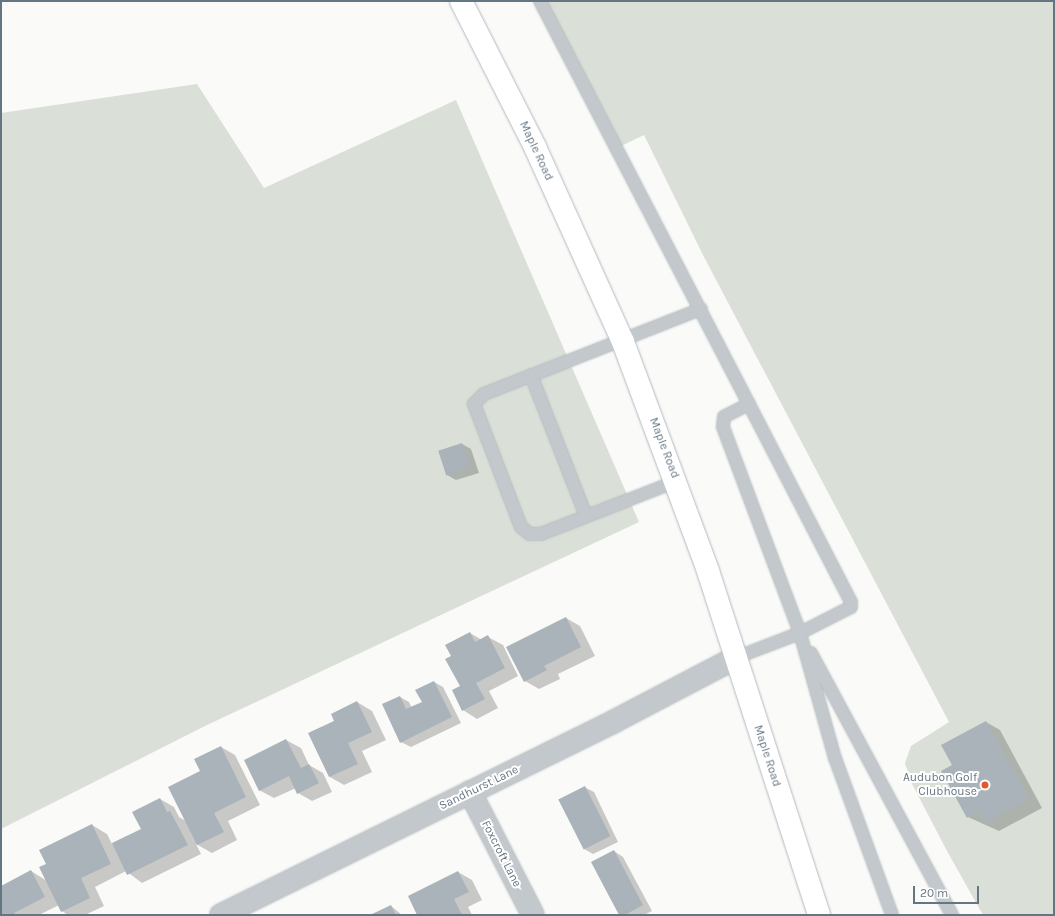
<!DOCTYPE html>
<style>
body{margin:0}
#map{position:relative;width:1055px;height:916px;overflow:hidden;background:#fafaf8;font-family:Karla,sans-serif}
div>[style]{position:absolute}
.green>*{inset:0;background:#dadfd7}
.shadow>*{inset:0;background:#0003}
.building>*{inset:0;background:#aab3b9;transform-origin:0 0}
.roads{filter:drop-shadow(0 0 1px #b3babf) drop-shadow(0 0 1px #b3babf)}
.service>*{height:12px;margin:-6px;padding:0 6px;transform-origin:6px;border-radius:6px;background:#c3c8cc}
.minor>*{height:22px;margin:-11px;padding:0 11px;transform-origin:11px;border-radius:11px;background:#c3c8cc}
.secondary>*{height:22px;margin:-11px;padding:0 11px;transform-origin:11px;border-radius:11px;background:#fff}
.dots>*{width:11px;height:11px;translate:-50% -50%;box-sizing:border-box;border:2px solid #fff;border-radius:50%}
span{translate:-50% -50%;white-space:nowrap;text-align:center;line-height:1.15;-webkit-text-stroke:4px #fff;paint-order:stroke}
.street-label{font-size:12px;color:#657683}
.poi-label{font-size:12px;color:#657683}
.right{translate:-100% -50%;text-align:right}
.frame{position:absolute;inset:0;border:2px solid #657683;pointer-events:none}
.scale{position:absolute;left:913px;top:886px;width:66px;height:18px;box-sizing:border-box;border:2px solid #657683;border-top:0;padding-left:5px;font-size:12px;line-height:14px;white-space:nowrap;color:#657683;-webkit-text-stroke:3px #fff;paint-order:stroke}
</style>
<div id="map">
<div class="green">
<i style="clip-path:polygon(546px 1px,1054px 1px,1054px 915px,983px 915px,947px 851px,910px 780px,905px 763px,911px 746px,949px 722px,704px 257px,644px 135px,621px 146px)"></i>
<i style="clip-path:polygon(197px 84px,264px 188px,456px 100px,639px 522px,207px 725px,1px 829px,1px 113px)"></i>
</div>
<div class="shadow">
<i style="clip-path:polygon(462px 444px,471px 449px,479px 473px,456px 480px,447px 475px)"></i>
<i style="clip-path:polygon(566px 618px,580px 626px,595px 656px,558px 674px,560px 679px,539px 689px,525px 681px)"></i>
<i style="clip-path:polygon(470px 633px,482px 640px,488px 637px,503px 645px,518px 676px,489px 691px,498px 708px,477px 719px,463px 710px,461px 686px,452px 656px)"></i>
<i style="clip-path:polygon(434px 682px,443px 687px,461px 723px,411px 747px,401px 742px,400px 697px,409px 702px,412px 708px,423px 702px)"></i>
<i style="clip-path:polygon(357px 702px,372px 711px,386px 740px,362px 751px,372px 772px,344px 785px,330px 777px,310px 734px,335px 721px)"></i>
<i style="clip-path:polygon(986px 722px,1000px 730px,1042px 808px,999px 831px,968px 817px,954px 765px)"></i>
<i style="clip-path:polygon(286px 740px,301px 748px,309px 765px,323px 773px,332px 792px,312px 801px,298px 793px,296px 788px,274px 798px,259px 790px)"></i>
<i style="clip-path:polygon(221px 747px,235px 755px,260px 805px,228px 821px,237px 840px,212px 853px,196px 844px,201px 854px,142px 883px,126px 871px,95px 887px,104px 906px,85px 915px,68px 915px,62px 911px,59px 905px,39px 915px,1px 915px,1px 887px,31px 871px,47px 881px,48px 864px,92px 825px,107px 834px,112px 844px,142px 830px,160px 799px,174px 807px,179px 817px,186px 821px,202px 772px)"></i>
<i style="clip-path:polygon(584px 787px,594px 792px,618px 842px,593px 854px,584px 849px)"></i>
<i style="clip-path:polygon(614px 851px,623px 857px,652px 911px,644px 915px,620px 915px)"></i>
<i style="clip-path:polygon(458px 872px,472px 880px,482px 900px,468px 907px,472px 915px,418px 915px)"></i>
<i style="clip-path:polygon(391px 906px,402px 915px,372px 915px)"></i>
</div>
<div class="building">
<i style="left:462px;top:443px;width:26px;height:25px;rotate:72deg"></i>
<i style="clip-path:polygon(566px 617px,581px 647px,544px 666px,547px 670px,524px 682px,506px 647px)"></i>
<i style="clip-path:polygon(470px 632px,475px 642px,488px 635px,505px 668px,476px 683px,485px 699px,462px 711px,452px 690px,460px 686px,445px 659px,451px 656px,445px 645px)"></i>
<i style="clip-path:polygon(434px 681px,452px 717px,400px 743px,382px 704px,400px 696px,406px 709px,422px 702px,415px 690px)"></i>
<i style="clip-path:polygon(357px 701px,372px 732px,348px 743px,358px 764px,329px 777px,308px 733px,334px 721px,331px 714px)"></i>
<i style="clip-path:polygon(986px 721px,1029px 799px,984px 824px,978px 811px,967px 818px,941px 771px,952px 765px,941px 745px)"></i>
<i style="clip-path:polygon(286px 739px,301px 768px,309px 764px,319px 783px,297px 794px,289px 776px,259px 791px,244px 760px)"></i>
<i style="clip-path:polygon(221px 746px,246px 797px,214px 813px,224px 832px,197px 845px,168px 787px,200px 771px,194px 759px)"></i>
<i style="left:585px;top:786px;width:56px;height:30px;rotate:63deg"></i>
<i style="clip-path:polygon(160px 798px,167px 812px,170px 811px,188px 845px,127px 875px,112px 843px,141px 829px,132px 812px)"></i>
<i style="clip-path:polygon(92px 824px,111px 864px,81px 878px,90px 898px,61px 912px,39px 867px,46px 864px,39px 850px)"></i>
<i style="clip-path:polygon(614px 850px,643px 905px,625px 915px,619px 915px,591px 862px)"></i>
<i style="clip-path:polygon(31px 870px,45px 897px,14px 913px,15px 915px,1px 915px,1px 886px)"></i>
<i style="clip-path:polygon(458px 871px,469px 892px,454px 899px,462px 915px,417px 915px,408px 896px)"></i>
<i style="clip-path:polygon(391px 905px,396px 915px,370px 915px)"></i>
</div>
<div class="roads">
<div class="service">
<i style="left:540px;top:1px;width:454px;rotate:62.6deg"></i>
<i style="left:749px;top:404px;width:28px;rotate:153deg"></i>
<i style="left:724px;top:417px;width:10px;rotate:96deg"></i>
<i style="left:723px;top:427px;width:220px;rotate:69.5deg"></i>
<i style="left:800px;top:633px;width:130px;rotate:74.4deg"></i>
<i style="left:835px;top:758px;width:167px;rotate:70deg"></i>
<i style="left:531px;top:375px;width:151px;rotate:68.7deg"></i>
<i style="left:677px;top:481px;width:146px;rotate:158.7deg"></i>
<i style="left:541px;top:534px;width:11px;rotate:180deg"></i>
<i style="left:530px;top:534px;width:11px;rotate:-142deg"></i>
<i style="left:521px;top:527px;width:132px;rotate:-110.9deg"></i>
<i style="left:474px;top:404px;width:14px;rotate:-45deg"></i>
<i style="left:484px;top:394px;width:233px;rotate:-21.4deg"></i>
<i style="left:811px;top:653px;width:298px;rotate:61.7deg"></i>
<i style="left:735px;top:658px;width:70px;rotate:-21deg"></i>
<i style="left:800px;top:633px;width:57px;rotate:-27deg"></i>
<i style="left:851px;top:607px;width:5px;rotate:-90deg"></i>
<i style="left:851px;top:602px;width:223px;rotate:-117.3deg"></i>
</div>
<div class="minor">
<i style="left:470px;top:792px;width:138px;rotate:62.9deg"></i>
<i style="left:221px;top:915px;width:439px;rotate:-26.2deg"></i>
<i style="left:615px;top:721px;width:136px;rotate:-27.7deg"></i>
</div>
<div class="secondary">
<i style="left:461px;top:1px;width:164px;rotate:63.1deg"></i>
<i style="left:535px;top:147px;width:214px;rotate:65.7deg"></i>
<i style="left:623px;top:342px;width:244px;rotate:69.6deg"></i>
<i style="left:708px;top:571px;width:361px;rotate:72.1deg"></i>
</div>
</div>
<div class="dots">
<i style="left:985px;top:785px;background:#e4572e"></i>
</div>
<div class="street-label">
<span style="left:536px;top:151px;rotate:65deg">Maple Road</span>
<span style="left:664px;top:448px;rotate:69deg">Maple Road</span>
<span style="left:767px;top:756px;rotate:72deg">Maple Road</span>
<span style="left:479px;top:788px;rotate:-26deg">Sandhurst Lane</span>
<span style="left:501px;top:854px;rotate:63deg">Foxcroft Lane</span>
</div>
<div class="poi-label">
<span class="right" style="left:977px;top:785px">Audubon Golf<br>Clubhouse</span>
</div>
<div class="frame"></div>
<div class="scale">20 m</div>
</div>
